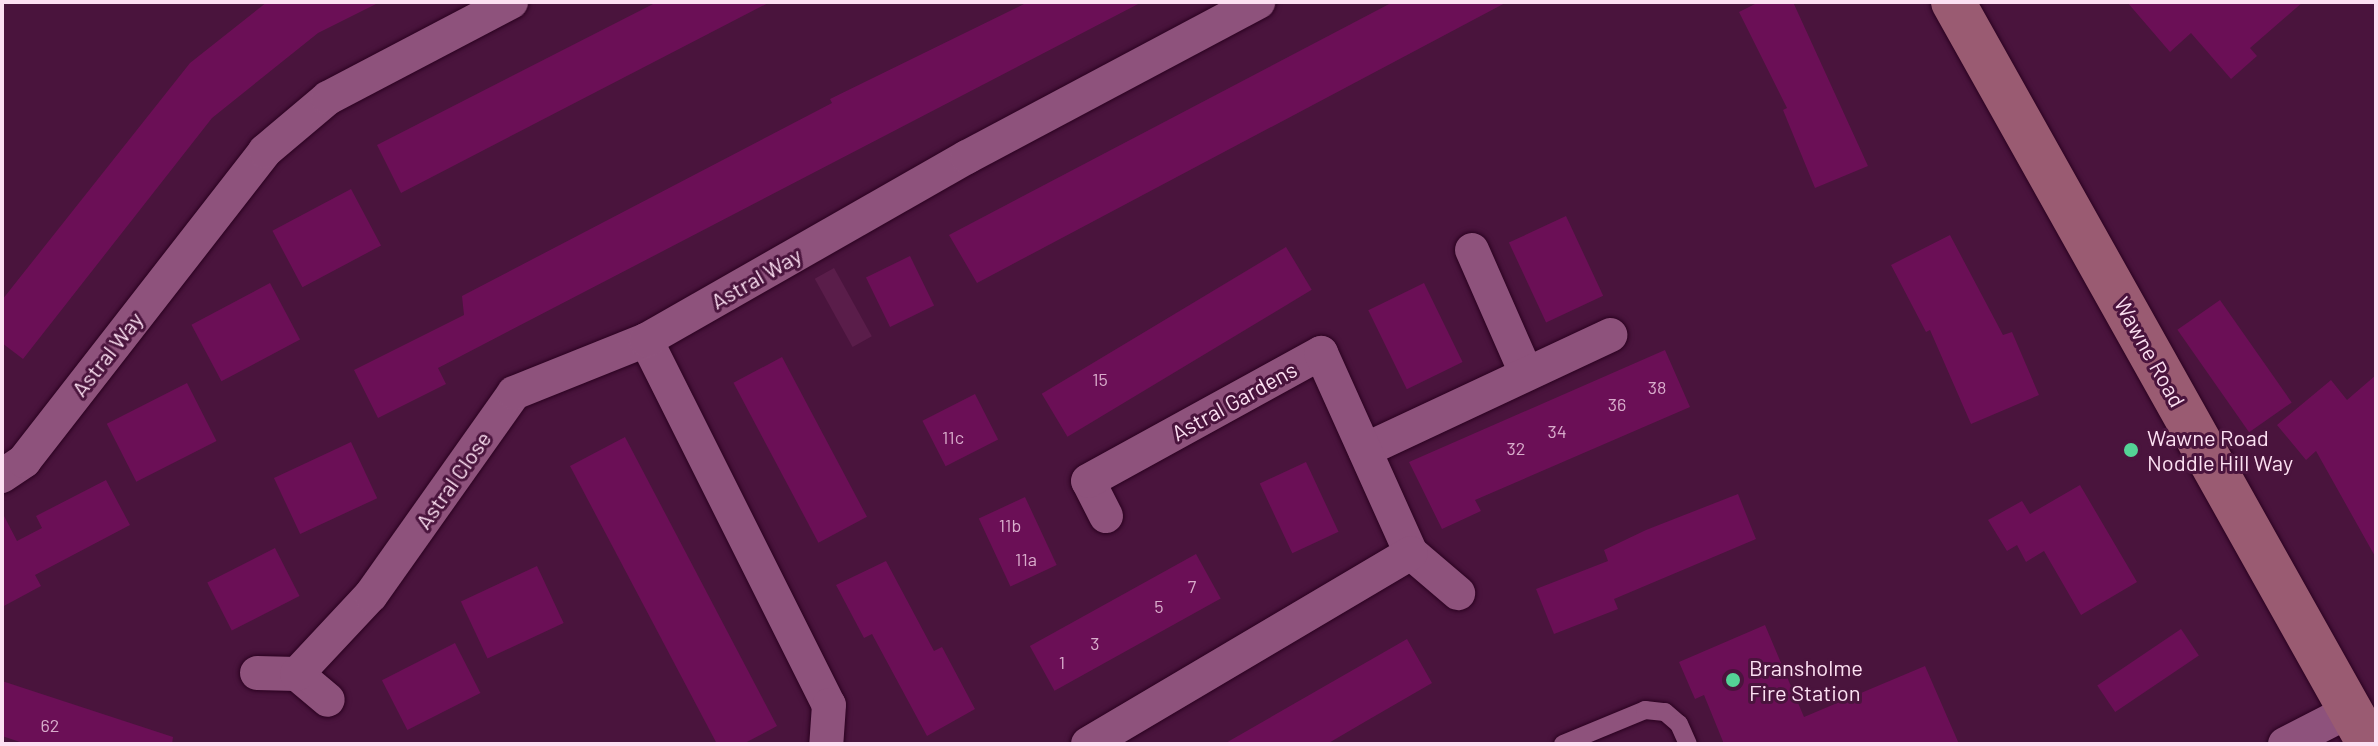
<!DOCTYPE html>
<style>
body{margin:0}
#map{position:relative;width:2378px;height:746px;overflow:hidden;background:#4a143d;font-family:Barlow,sans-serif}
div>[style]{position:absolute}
.built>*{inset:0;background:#5a1d4a;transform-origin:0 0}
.building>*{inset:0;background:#6b0f56;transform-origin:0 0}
.roads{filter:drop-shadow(0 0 2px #2a0220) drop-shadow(0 0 2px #2a0220)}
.lane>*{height:18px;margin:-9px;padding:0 9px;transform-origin:9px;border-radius:9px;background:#8e527c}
.street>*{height:34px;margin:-17px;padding:0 17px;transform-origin:17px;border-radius:17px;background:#8e527c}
.secondary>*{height:44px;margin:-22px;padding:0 22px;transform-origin:22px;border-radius:22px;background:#9a5b72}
.dots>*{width:22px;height:22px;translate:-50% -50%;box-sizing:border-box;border:4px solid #4a143d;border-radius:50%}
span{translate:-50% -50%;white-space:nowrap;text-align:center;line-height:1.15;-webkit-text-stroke:6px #4a143d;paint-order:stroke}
.number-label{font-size:18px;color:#d8accb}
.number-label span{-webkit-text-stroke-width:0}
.street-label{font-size:22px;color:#fce0f2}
.poi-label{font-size:22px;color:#fce0f2}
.left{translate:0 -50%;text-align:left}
.frame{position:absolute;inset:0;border:4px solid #fce0f2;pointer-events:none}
</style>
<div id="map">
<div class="built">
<i style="left:834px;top:268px;width:78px;height:22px;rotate:61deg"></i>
</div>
<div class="building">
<i style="clip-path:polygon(267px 2px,380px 2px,318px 33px,212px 118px,23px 359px,2px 343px,2px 300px,190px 63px)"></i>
<i style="clip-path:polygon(657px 2px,770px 2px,401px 193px,377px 145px)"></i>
<i style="clip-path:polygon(1028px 2px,1142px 2px,438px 368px,446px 384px,378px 418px,354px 370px,464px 315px,462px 296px,832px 103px,830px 99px)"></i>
<i style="clip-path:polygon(1393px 2px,1507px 2px,977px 283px,949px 235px)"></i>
<i style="clip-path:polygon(1759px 2px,1793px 2px,1868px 166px,1815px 188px,1783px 110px,1787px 108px,1739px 12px)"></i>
<i style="clip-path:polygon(2127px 2px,2303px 2px,2250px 48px,2257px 56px,2231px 79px,2191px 33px,2170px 52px)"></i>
<i style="left:351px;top:189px;width:64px;height:89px;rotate:62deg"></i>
<i style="left:1566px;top:216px;width:88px;height:63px;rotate:65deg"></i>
<i style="clip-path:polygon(1950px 235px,2003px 335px,2012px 332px,2039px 395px,1971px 424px,1930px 330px,1926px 332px,1891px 265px)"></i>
<i style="left:1286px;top:247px;width:50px;height:285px;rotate:59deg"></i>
<i style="left:910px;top:256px;width:55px;height:49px;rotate:64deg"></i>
<i style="left:270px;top:283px;width:64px;height:89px;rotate:62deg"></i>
<i style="left:1424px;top:283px;width:88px;height:62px;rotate:64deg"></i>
<i style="left:2220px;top:300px;width:125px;height:52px;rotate:55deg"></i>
<i style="clip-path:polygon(1665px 350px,1690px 407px,1475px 500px,1481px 511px,1442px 529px,1409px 462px)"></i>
<i style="left:782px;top:357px;width:181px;height:55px;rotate:62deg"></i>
<i style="clip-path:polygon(2376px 375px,2376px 558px,2316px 451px,2306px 460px,2277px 425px,2331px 380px,2347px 400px)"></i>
<i style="left:187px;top:383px;width:65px;height:90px;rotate:63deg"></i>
<i style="left:975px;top:394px;width:51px;height:59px;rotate:63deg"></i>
<i style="clip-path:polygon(625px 437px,777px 726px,743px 744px,717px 744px,570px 466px)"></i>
<i style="left:351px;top:442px;width:62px;height:85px;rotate:65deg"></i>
<i style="left:1306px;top:462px;width:77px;height:51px;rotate:65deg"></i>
<i style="clip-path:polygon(106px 480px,130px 525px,35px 575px,41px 586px,2px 607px,2px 512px,17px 541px,42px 528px,36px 516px)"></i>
<i style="clip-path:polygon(2080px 485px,2137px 582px,2081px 615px,2044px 551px,2026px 562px,2017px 545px,2007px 551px,1988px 520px,2022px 501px,2030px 514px)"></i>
<i style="clip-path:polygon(1738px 494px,1756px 539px,1614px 599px,1618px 609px,1554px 634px,1536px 589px,1608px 561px,1604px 550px,1646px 530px)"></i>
<i style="left:1025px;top:497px;width:75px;height:51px;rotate:65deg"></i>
<i style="left:275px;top:548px;width:54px;height:76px;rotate:63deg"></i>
<i style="left:1196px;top:554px;width:51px;height:190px;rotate:61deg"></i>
<i style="clip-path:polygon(886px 561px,934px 651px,942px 647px,975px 709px,927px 736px,872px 634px,864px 638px,836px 585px)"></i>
<i style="left:537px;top:566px;width:63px;height:84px;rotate:65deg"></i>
<i style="clip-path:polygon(1765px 625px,1804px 717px,1925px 666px,1959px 744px,1724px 744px,1704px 695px,1695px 699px,1679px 662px)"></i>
<i style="left:2181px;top:629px;width:32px;height:101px;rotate:56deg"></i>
<i style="clip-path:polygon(1407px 639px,1432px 683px,1368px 720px,1327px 744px,1224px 744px)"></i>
<i style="left:455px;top:643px;width:56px;height:82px;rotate:63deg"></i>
<i style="clip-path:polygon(2px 681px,173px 737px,172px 744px,26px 744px,2px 736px)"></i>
</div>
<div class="roads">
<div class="lane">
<i style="left:1563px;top:744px;width:89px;rotate:-22.5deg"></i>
<i style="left:1645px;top:710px;width:20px;rotate:6deg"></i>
<i style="left:1665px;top:712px;width:18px;rotate:41deg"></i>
<i style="left:1679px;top:724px;width:22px;rotate:66deg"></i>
</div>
<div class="street">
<i style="left:1472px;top:250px;width:132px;rotate:66.3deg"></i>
<i style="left:646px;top:340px;width:408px;rotate:63.4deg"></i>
<i style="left:829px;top:705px;width:39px;rotate:94deg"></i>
<i style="left:1365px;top:450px;width:271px;rotate:-25.1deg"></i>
<i style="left:2px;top:476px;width:27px;rotate:-34deg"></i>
<i style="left:24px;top:461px;width:393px;rotate:-52.1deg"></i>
<i style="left:265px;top:151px;width:82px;rotate:-40.1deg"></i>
<i style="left:328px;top:98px;width:207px;rotate:-27.7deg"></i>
<i style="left:1106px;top:516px;width:39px;rotate:-117deg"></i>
<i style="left:1088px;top:481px;width:266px;rotate:-28.8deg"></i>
<i style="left:1321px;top:353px;width:219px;rotate:65.8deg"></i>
<i style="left:1411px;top:553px;width:62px;rotate:40.4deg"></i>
<i style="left:257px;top:673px;width:40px;rotate:1.4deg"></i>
<i style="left:297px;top:674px;width:40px;rotate:40deg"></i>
<i style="left:297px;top:674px;width:108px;rotate:-46.9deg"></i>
<i style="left:371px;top:595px;width:247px;rotate:-54.7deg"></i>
<i style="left:514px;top:393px;width:142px;rotate:-21.9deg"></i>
<i style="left:646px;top:340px;width:369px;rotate:-29.7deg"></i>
<i style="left:967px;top:157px;width:330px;rotate:-28deg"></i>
<i style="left:1088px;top:744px;width:375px;rotate:-30.6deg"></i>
<i style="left:2285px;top:744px;width:76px;rotate:-27.2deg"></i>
</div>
<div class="secondary">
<i style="left:1953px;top:2px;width:851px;rotate:60.72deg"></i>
</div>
</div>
<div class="dots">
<i style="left:2131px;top:450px;background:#54d396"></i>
<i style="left:1733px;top:680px;background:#54d396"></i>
</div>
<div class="number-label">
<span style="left:1100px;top:379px">15</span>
<span style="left:1657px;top:387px">38</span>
<span style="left:1617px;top:404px">36</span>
<span style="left:1557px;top:431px">34</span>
<span style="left:953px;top:437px">11c</span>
<span style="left:1516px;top:448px">32</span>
<span style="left:1010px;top:525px">11b</span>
<span style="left:1026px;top:559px">11a</span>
<span style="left:1192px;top:586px">7</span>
<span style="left:1159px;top:606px">5</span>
<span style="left:1095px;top:643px">3</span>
<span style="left:1062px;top:662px">1</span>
<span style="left:50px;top:725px">62</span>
</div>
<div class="street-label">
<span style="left:756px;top:278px;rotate:-30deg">Astral Way</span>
<span style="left:2150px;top:352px;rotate:61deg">Wawne Road</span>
<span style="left:107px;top:354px;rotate:-52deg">Astral Way</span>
<span style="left:1234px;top:401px;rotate:-29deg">Astral Gardens</span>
<span style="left:453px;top:480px;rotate:-55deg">Astral Close</span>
</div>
<div class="poi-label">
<span class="left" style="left:2147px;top:450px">Wawne Road<br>Noddle Hill Way</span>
<span class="left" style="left:1749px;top:680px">Bransholme<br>Fire Station</span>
</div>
<div class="frame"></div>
</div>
